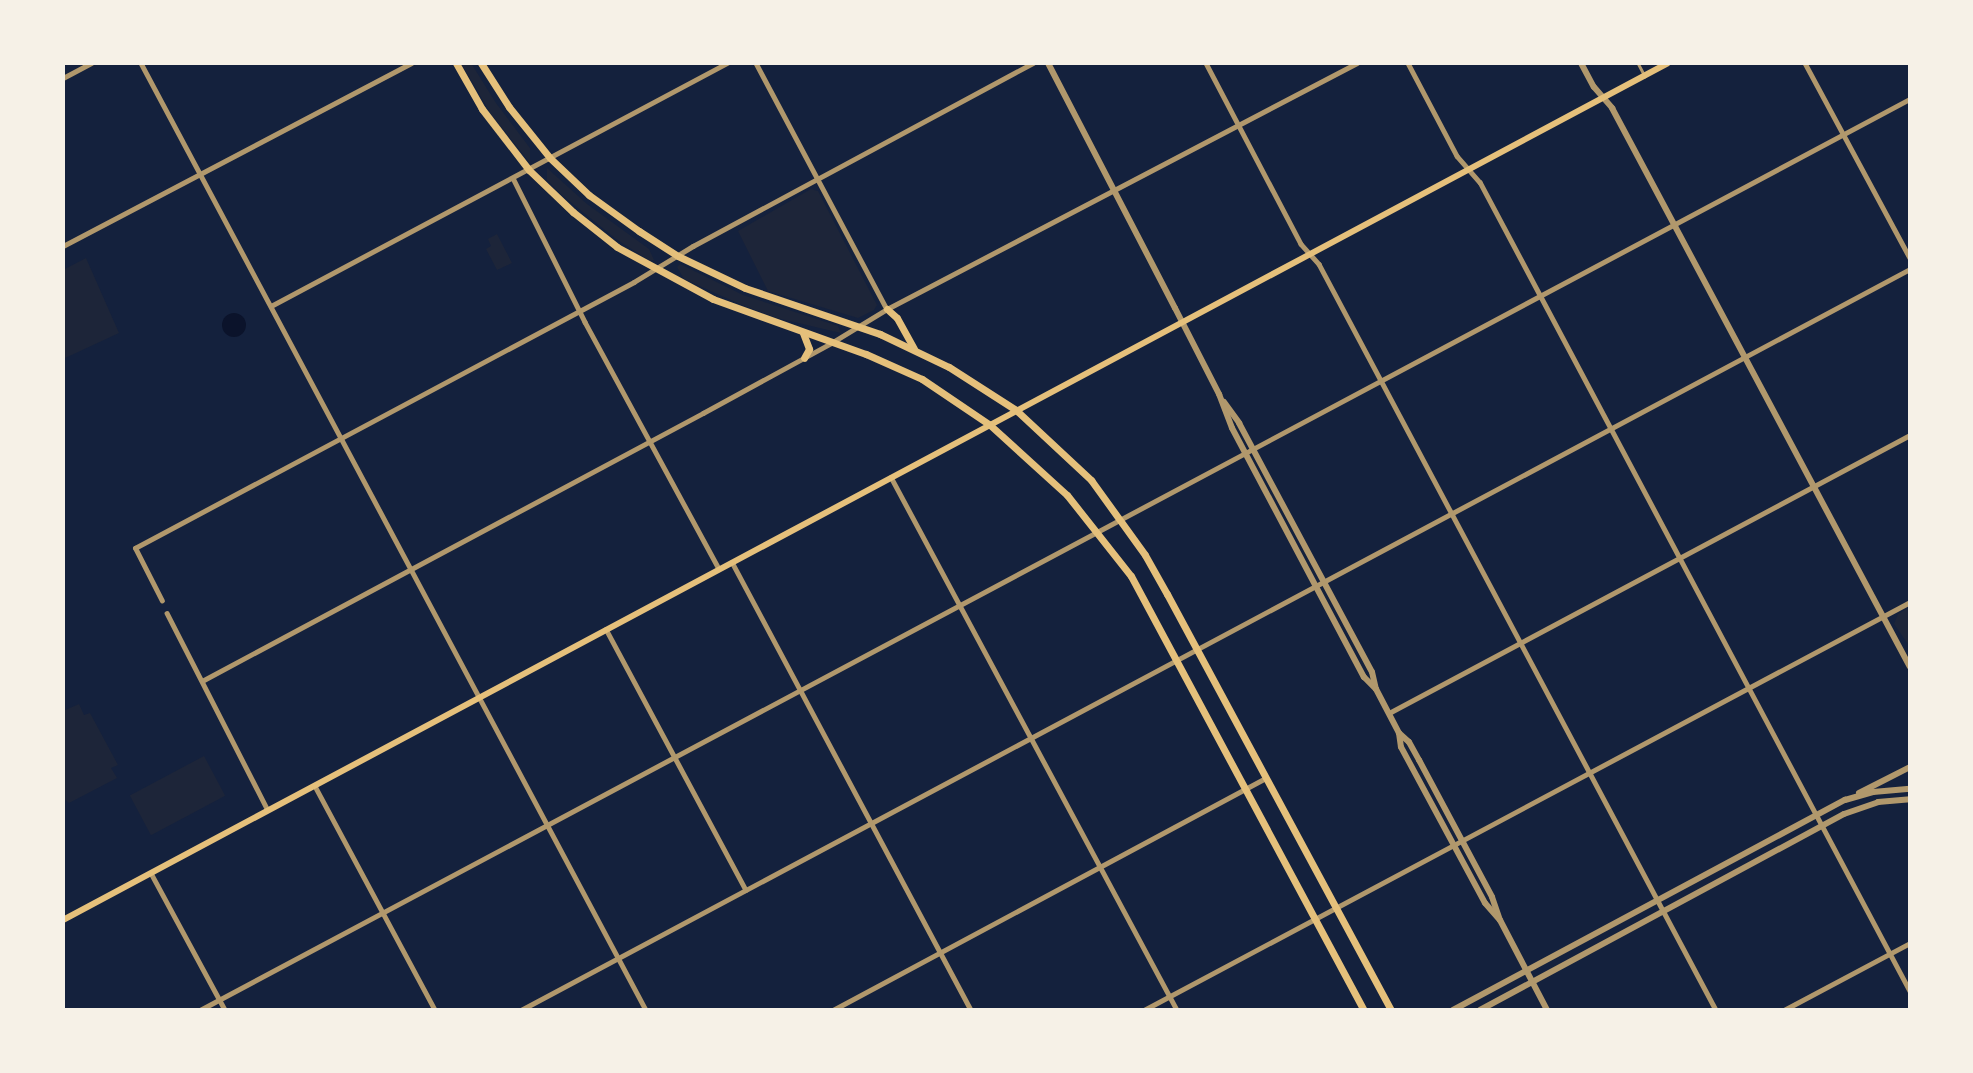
<!DOCTYPE html>
<style>
body{margin:0}
#map{position:relative;width:1973px;height:1073px;overflow:hidden;background:#14213d;font-family:"Archivo Narrow",sans-serif}
div>[style]{position:absolute}
.green>*{inset:0;background:#1d2539;transform-origin:0 0}
.water>*{inset:0;background:#0b132b}
.round{border-radius:50%}
.service>*{height:2.5px;margin:-1.25px;padding:0 1.25px;transform-origin:1.25px;border-radius:1.25px;background:#b1986c}
.minor>*{height:4.5px;margin:-2.25px;padding:0 2.25px;transform-origin:2.25px;border-radius:2.25px;background:#b1986c}
.tertiary>*{height:6px;margin:-3px;padding:0 3px;transform-origin:3px;border-radius:3px;background:#b1986c}
.secondary>*{height:6px;margin:-3px;padding:0 3px;transform-origin:3px;border-radius:3px;background:#e5c07b}
.primary>*{height:7px;margin:-3.5px;padding:0 3.5px;transform-origin:3.5px;border-radius:3.5px;background:#e5c07b}
span{translate:-50% -50%;white-space:nowrap;text-align:center;line-height:1.15;-webkit-text-stroke:5px #f6f1e7;paint-order:stroke}
.frame{position:absolute;inset:0;border:65px solid #f6f1e7;pointer-events:none}
</style>
<div id="map">
<div class="green">
<i style="clip-path:polygon(461px 63px,471px 63px,496px 103px,530px 148px,530px 163px,491px 114px)"></i>
<i style="clip-path:polygon(547px 168px,587px 204px,649px 249px,654px 260px,650px 261px,616px 239px,562px 195px,547px 180px)"></i>
<i style="clip-path:polygon(811px 189px,818px 191px,877px 305px,874px 310px,858px 318px,768px 291px,738px 231px)"></i>
<i style="clip-path:polygon(497px 234px,512px 263px,497px 270px,486px 249px,491px 246px,488px 239px)"></i>
<i style="clip-path:polygon(86px 258px,119px 333px,63px 359px,63px 270px)"></i>
<i style="clip-path:polygon(680px 264px,743px 295px,838px 326px,841px 333px,777px 318px,742px 305px,684px 279px,677px 267px)"></i>
<i style="clip-path:polygon(1910px 607px,1910px 647px,1894px 624px,1898px 614px)"></i>
<i style="clip-path:polygon(79px 704px,84px 715px,90px 713px,118px 765px,111px 768px,117px 778px,69px 803px,63px 798px,63px 711px)"></i>
<i style="left:204px;top:756px;width:45px;height:84px;rotate:62deg"></i>
</div>
<div class="water">
<i class="round" style="left:222px;top:313px;width:24px;height:24px"></i>
</div>
<div class="service">
<i style="left:1638px;top:63px;width:15px;rotate:62deg"></i>
</div>
<div class="minor">
<i style="left:141px;top:63px;width:1073px;rotate:61.93deg"></i>
<i style="left:756px;top:63px;width:279px;rotate:62deg"></i>
<i style="left:1206px;top:63px;width:204px;rotate:62.3deg"></i>
<i style="left:1301px;top:244px;width:27px;rotate:48deg"></i>
<i style="left:1319px;top:264px;width:845px;rotate:61.98deg"></i>
<i style="left:1408px;top:63px;width:105px;rotate:62.2deg"></i>
<i style="left:1457px;top:156px;width:35px;rotate:49deg"></i>
<i style="left:1480px;top:182px;width:916px;rotate:62.01deg"></i>
<i style="left:1805px;top:63px;width:221px;rotate:61.7deg"></i>
<i style="left:63px;top:78px;width:32px;rotate:-28deg"></i>
<i style="left:513px;top:178px;width:161px;rotate:63.4deg"></i>
<i style="left:585px;top:322px;width:281px;rotate:61.5deg"></i>
<i style="left:63px;top:246px;width:393px;rotate:-27.7deg"></i>
<i style="left:271px;top:306px;width:517px;rotate:-28.05deg"></i>
<i style="left:891px;top:477px;width:605px;rotate:61.78deg"></i>
<i style="left:732px;top:562px;width:508px;rotate:61.92deg"></i>
<i style="left:162px;top:601px;width:59px;rotate:-117deg"></i>
<i style="left:135px;top:548px;width:565px;rotate:-28.06deg"></i>
<i style="left:634px;top:282px;width:69px;rotate:-31.4deg"></i>
<i style="left:693px;top:246px;width:386px;rotate:-28.3deg"></i>
<i style="left:167px;top:613px;width:221px;rotate:62.9deg"></i>
<i style="left:606px;top:629px;width:296px;rotate:61.8deg"></i>
<i style="left:202px;top:681px;width:568px;rotate:-28.14deg"></i>
<i style="left:703px;top:413px;width:148px;rotate:-28.6deg"></i>
<i style="left:833px;top:342px;width:63px;rotate:-31.4deg"></i>
<i style="left:887px;top:309px;width:530px;rotate:-27.63deg"></i>
<i style="left:1389px;top:713px;width:591px;rotate:-28.08deg"></i>
<i style="left:315px;top:786px;width:254px;rotate:61.8deg"></i>
<i style="left:151px;top:873px;width:156px;rotate:61.6deg"></i>
<i style="left:200px;top:1010px;width:1938px;rotate:-28.05deg"></i>
<i style="left:521px;top:1010px;width:1574px;rotate:-28.08deg"></i>
<i style="left:833px;top:1010px;width:491px;rotate:-28.2deg"></i>
<i style="left:1144px;top:1010px;width:868px;rotate:-28.04deg"></i>
<i style="left:1784px;top:1010px;width:143px;rotate:-28deg"></i>
</div>
<div class="tertiary">
<i style="left:1048px;top:63px;width:276px;rotate:62.6deg"></i>
<i style="left:1175px;top:308px;width:97px;rotate:62.9deg"></i>
<i style="left:1219px;top:394px;width:36px;rotate:69deg"></i>
<i style="left:1232px;top:428px;width:282px;rotate:62.1deg"></i>
<i style="left:1364px;top:677px;width:17px;rotate:45deg"></i>
<i style="left:1581px;top:63px;width:27px;rotate:62deg"></i>
<i style="left:1594px;top:87px;width:28px;rotate:49deg"></i>
<i style="left:1612px;top:108px;width:633px;rotate:61.94deg"></i>
<i style="left:1224px;top:402px;width:26px;rotate:54deg"></i>
<i style="left:1239px;top:423px;width:282px;rotate:61.9deg"></i>
<i style="left:1372px;top:672px;width:17px;rotate:77deg"></i>
<i style="left:1376px;top:689px;width:50px;rotate:62.4deg"></i>
<i style="left:1399px;top:733px;width:14px;rotate:82deg"></i>
<i style="left:1401px;top:747px;width:177px;rotate:61.7deg"></i>
<i style="left:1485px;top:903px;width:23px;rotate:49deg"></i>
<i style="left:1399px;top:733px;width:13px;rotate:42deg"></i>
<i style="left:1409px;top:742px;width:21px;rotate:61deg"></i>
<i style="left:1419px;top:760px;width:155px;rotate:61.9deg"></i>
<i style="left:1492px;top:897px;width:24px;rotate:71deg"></i>
<i style="left:1500px;top:920px;width:102px;rotate:62.4deg"></i>
<i style="left:1859px;top:793px;width:57px;rotate:-27deg"></i>
<i style="left:1453px;top:1010px;width:445px;rotate:-28.2deg"></i>
<i style="left:1845px;top:800px;width:29px;rotate:-16deg"></i>
<i style="left:1873px;top:792px;width:37px;rotate:-5deg"></i>
<i style="left:1480px;top:1010px;width:413px;rotate:-28.3deg"></i>
<i style="left:1844px;top:814px;width:36px;rotate:-19deg"></i>
<i style="left:1878px;top:802px;width:32px;rotate:-5deg"></i>
</div>
<div class="secondary">
<i style="left:63px;top:920px;width:1819px;rotate:-28.1deg"></i>
</div>
<div class="primary">
<i style="left:456px;top:63px;width:53px;rotate:60.5deg"></i>
<i style="left:482px;top:109px;width:77px;rotate:52.4deg"></i>
<i style="left:529px;top:170px;width:61px;rotate:43.7deg"></i>
<i style="left:573px;top:212px;width:56px;rotate:38.5deg"></i>
<i style="left:617px;top:247px;width:109px;rotate:28.4deg"></i>
<i style="left:713px;top:299px;width:163px;rotate:19.8deg"></i>
<i style="left:866px;top:354px;width:61px;rotate:24.1deg"></i>
<i style="left:922px;top:379px;width:82px;rotate:34.1deg"></i>
<i style="left:990px;top:425px;width:104px;rotate:42.3deg"></i>
<i style="left:1067px;top:495px;width:103px;rotate:51.7deg"></i>
<i style="left:1131px;top:576px;width:493px;rotate:61.8deg"></i>
<i style="left:481px;top:63px;width:52px;rotate:57.5deg"></i>
<i style="left:509px;top:107px;width:65px;rotate:51.2deg"></i>
<i style="left:550px;top:158px;width:54px;rotate:43.5deg"></i>
<i style="left:589px;top:195px;width:62px;rotate:35.8deg"></i>
<i style="left:639px;top:231px;width:46px;rotate:32.7deg"></i>
<i style="left:678px;top:256px;width:74px;rotate:25.5deg"></i>
<i style="left:745px;top:288px;width:143px;rotate:18.8deg"></i>
<i style="left:880px;top:334px;width:76px;rotate:25.6deg"></i>
<i style="left:949px;top:367px;width:80px;rotate:32.7deg"></i>
<i style="left:1016px;top:410px;width:103px;rotate:43deg"></i>
<i style="left:1091px;top:480px;width:92px;rotate:54.2deg"></i>
<i style="left:1145px;top:555px;width:45px;rotate:60.6deg"></i>
<i style="left:1167px;top:594px;width:472px;rotate:61.7deg"></i>
<i style="left:887px;top:309px;width:13px;rotate:42deg"></i>
<i style="left:897px;top:318px;width:35px;rotate:61deg"></i>
<i style="left:803px;top:333px;width:17px;rotate:69deg"></i>
<i style="left:809px;top:349px;width:10px;rotate:119deg"></i>
</div>
<div class="frame"></div>
</div>
